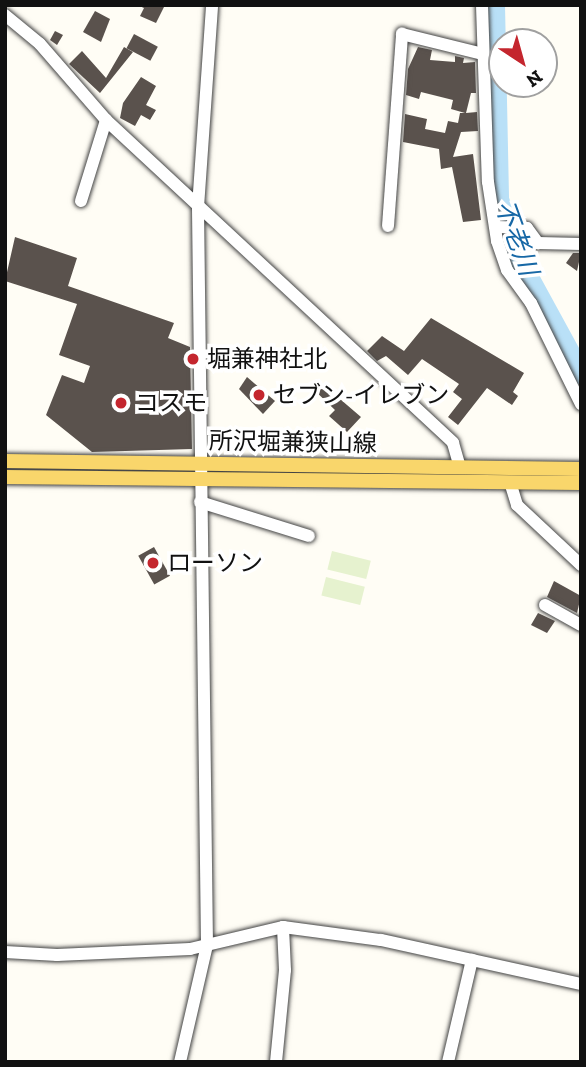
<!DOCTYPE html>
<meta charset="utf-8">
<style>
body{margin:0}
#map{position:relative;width:586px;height:1067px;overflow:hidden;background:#fffdf5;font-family:"Zilla Slab","Noto Sans JP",serif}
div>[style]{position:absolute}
.pitch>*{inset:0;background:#e6f2cf;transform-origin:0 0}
.river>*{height:21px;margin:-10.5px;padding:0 10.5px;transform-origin:10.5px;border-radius:10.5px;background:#b9e0f7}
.building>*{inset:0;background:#5a524d;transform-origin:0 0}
.roads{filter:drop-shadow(0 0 2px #444) drop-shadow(0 0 2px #444)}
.minor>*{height:12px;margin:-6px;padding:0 6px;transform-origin:6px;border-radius:6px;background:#fff}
.major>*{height:14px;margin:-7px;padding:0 7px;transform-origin:7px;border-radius:7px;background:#f9d66b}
.dots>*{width:19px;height:19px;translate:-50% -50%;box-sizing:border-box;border:4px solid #fff;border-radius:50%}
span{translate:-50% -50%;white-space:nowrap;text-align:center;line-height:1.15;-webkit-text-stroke:7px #fff;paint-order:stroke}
.poi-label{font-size:24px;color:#111}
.left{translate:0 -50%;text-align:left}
.street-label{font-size:24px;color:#111}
.water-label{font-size:26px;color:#1768a6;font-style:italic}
.frame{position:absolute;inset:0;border:7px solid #111;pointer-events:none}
.north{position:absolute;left:488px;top:28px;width:70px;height:70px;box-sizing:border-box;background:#fff;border:2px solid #a0a0a0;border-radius:50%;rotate:144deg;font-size:19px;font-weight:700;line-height:28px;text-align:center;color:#111}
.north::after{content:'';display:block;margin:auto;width:24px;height:32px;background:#c4262e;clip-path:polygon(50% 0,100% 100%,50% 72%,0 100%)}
</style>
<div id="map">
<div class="pitch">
<i style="left:332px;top:551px;width:40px;height:19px;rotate:14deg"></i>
<i style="left:326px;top:577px;width:40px;height:19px;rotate:14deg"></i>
</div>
<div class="river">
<i style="left:494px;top:5px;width:194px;rotate:88.8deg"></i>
<i style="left:498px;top:199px;width:69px;rotate:70.5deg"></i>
<i style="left:521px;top:264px;width:125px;rotate:61.4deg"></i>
</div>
<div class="building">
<i style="clip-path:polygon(137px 5px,165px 5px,156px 23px,140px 16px,144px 8px)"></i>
<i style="clip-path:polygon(95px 11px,110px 19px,101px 42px,83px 32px)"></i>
<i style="clip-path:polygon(55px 31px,63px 35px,57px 45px,50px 40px)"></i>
<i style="left:134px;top:34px;width:27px;height:16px;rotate:28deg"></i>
<i style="clip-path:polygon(124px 47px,133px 52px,100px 93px,69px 64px,82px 51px,106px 78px)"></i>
<i style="clip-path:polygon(418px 47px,432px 50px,430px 60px,455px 62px,455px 56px,464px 58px,463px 63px,475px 62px,476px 93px,471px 93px,466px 113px,477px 112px,478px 131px,461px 132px,453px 157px,473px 154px,481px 220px,463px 222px,452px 167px,441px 169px,439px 149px,403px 142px,405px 114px,427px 119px,425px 129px,445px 133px,448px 121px,458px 123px,460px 113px,465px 113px,451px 109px,453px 100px,421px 92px,419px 99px,406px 95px,408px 69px)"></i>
<i style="clip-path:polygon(141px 77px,156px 86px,146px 105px,156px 110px,150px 120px,141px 115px,135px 126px,120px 118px,123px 103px)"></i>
<i style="clip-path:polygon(15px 237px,77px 258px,68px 286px,174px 323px,168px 338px,190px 347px,192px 449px,92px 452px,46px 415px,62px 375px,84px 383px,90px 366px,59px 355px,77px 304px,5px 281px)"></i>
<i style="clip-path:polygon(573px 253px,581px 253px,577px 271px,566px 263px)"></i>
<i style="clip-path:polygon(431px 318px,524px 373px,513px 392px,518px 396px,512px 405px,487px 388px,458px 425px,448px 417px,462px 399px,453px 392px,459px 384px,422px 359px,408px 375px,386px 356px,377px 361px,367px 351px,382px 336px,404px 351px)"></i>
<i style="left:225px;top:347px;width:13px;height:22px;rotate:48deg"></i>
<i style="clip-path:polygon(247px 377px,275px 401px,263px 414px,239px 389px)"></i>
<i style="clip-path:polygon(319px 381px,361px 417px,347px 432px,329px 416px,335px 410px,312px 388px)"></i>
<i style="left:154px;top:547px;width:33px;height:18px;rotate:61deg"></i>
<i style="clip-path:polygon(554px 581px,581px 596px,577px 613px,547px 597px)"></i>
<i style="clip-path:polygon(538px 613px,555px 621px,547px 633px,531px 625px)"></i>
</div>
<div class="roads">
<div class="minor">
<i style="left:482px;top:5px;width:177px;rotate:88.1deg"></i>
<i style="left:488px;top:182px;width:60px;rotate:81.3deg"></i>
<i style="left:497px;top:241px;width:31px;rotate:71deg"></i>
<i style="left:507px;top:270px;width:41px;rotate:54deg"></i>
<i style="left:531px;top:303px;width:113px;rotate:63.7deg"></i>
<i style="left:5px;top:15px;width:45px;rotate:39.6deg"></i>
<i style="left:40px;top:44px;width:101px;rotate:49deg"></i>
<i style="left:106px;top:120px;width:474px;rotate:42.9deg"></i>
<i style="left:453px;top:443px;width:25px;rotate:74deg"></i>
<i style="left:81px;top:201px;width:85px;rotate:-72.8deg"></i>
<i style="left:388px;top:226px;width:193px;rotate:-85.8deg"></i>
<i style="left:402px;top:34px;width:83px;rotate:13.9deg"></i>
<i style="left:497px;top:227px;width:30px;rotate:2deg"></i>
<i style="left:527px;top:228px;width:19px;rotate:54deg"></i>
<i style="left:538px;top:243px;width:43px;rotate:1.3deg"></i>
<i style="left:510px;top:482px;width:24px;rotate:73deg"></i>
<i style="left:517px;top:505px;width:88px;rotate:43.2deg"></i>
<i style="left:200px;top:502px;width:114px;rotate:17.3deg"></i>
<i style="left:545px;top:605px;width:41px;rotate:29.1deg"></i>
<i style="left:5px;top:952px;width:52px;rotate:3.3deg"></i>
<i style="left:57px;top:955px;width:133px;rotate:-2.6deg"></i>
<i style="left:190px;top:949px;width:96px;rotate:-13.3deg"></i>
<i style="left:283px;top:927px;width:99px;rotate:7.6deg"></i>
<i style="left:381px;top:940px;width:205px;rotate:12.4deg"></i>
<i style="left:180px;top:1062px;width:120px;rotate:-77deg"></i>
<i style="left:207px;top:945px;width:738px;rotate:-90.7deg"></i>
<i style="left:198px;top:207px;width:202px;rotate:-86deg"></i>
<i style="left:276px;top:1062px;width:92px;rotate:-84.4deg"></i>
<i style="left:285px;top:970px;width:43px;rotate:-92.7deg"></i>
<i style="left:448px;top:1062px;width:105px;rotate:-76.8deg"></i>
</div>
<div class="major">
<i style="left:5px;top:461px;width:576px;rotate:0.8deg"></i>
<i style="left:5px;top:477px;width:576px;rotate:0.6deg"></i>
</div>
</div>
<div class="dots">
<i style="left:193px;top:359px;background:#c4262e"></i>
<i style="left:259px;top:395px;background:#c4262e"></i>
<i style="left:121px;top:403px;background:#c4262e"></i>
<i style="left:153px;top:563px;background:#c4262e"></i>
</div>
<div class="poi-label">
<span class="left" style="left:207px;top:359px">堀兼神社北</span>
<span class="left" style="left:273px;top:395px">セブン-イレブン</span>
<span class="left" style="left:135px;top:403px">コスモ</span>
<span class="left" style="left:167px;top:563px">ローソン</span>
</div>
<div class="street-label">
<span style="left:293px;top:442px;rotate:1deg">所沢堀兼狭山線</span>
</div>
<div class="water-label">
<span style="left:516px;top:238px;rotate:70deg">不老川</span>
</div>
<div class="frame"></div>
<div class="north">N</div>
</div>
